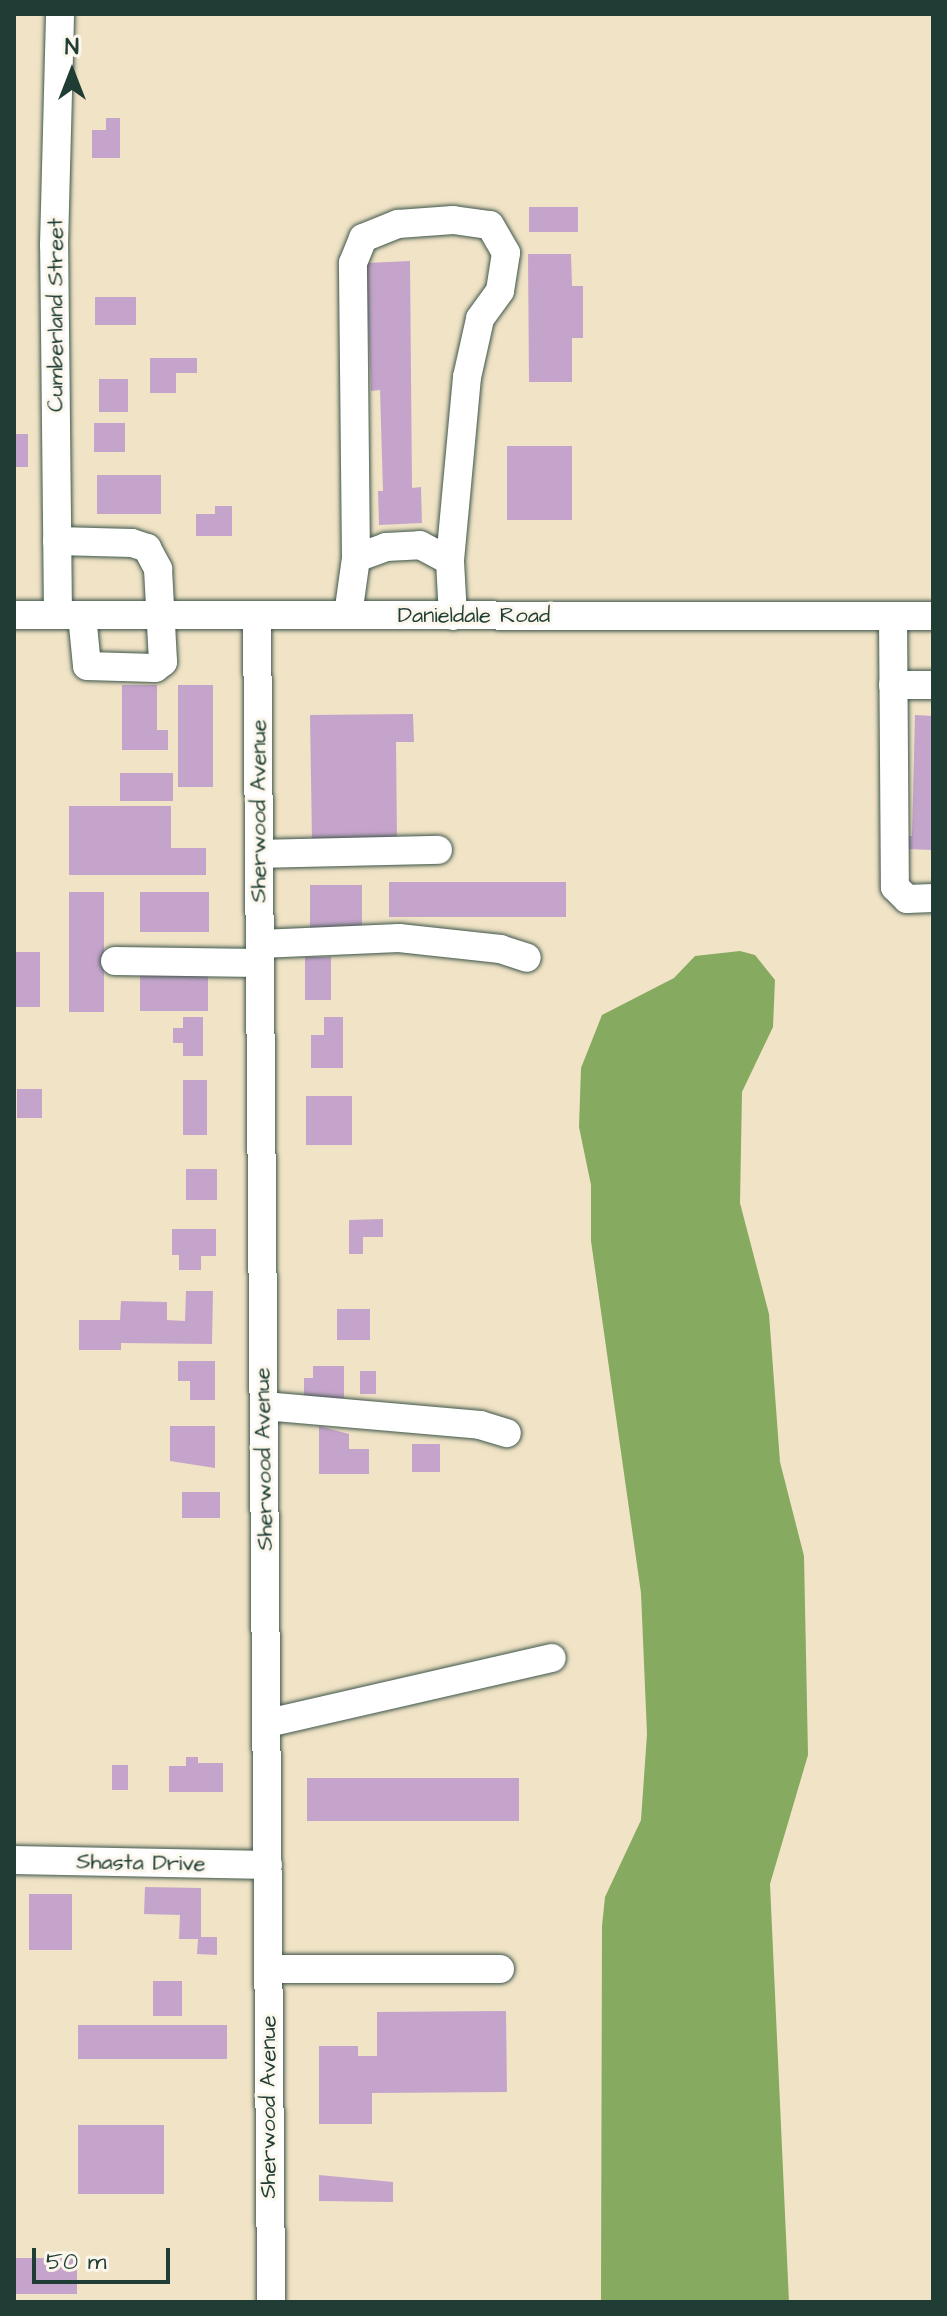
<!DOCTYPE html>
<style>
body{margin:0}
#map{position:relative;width:947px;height:2316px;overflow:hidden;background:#f0e3c6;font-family:"Architects Daughter",sans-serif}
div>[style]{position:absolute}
.forest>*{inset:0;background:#86aa5f}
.building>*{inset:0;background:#c5a4cb;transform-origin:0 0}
.roads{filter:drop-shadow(0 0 2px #3e564a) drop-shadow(0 0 2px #3e564a)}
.minor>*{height:28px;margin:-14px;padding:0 14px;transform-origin:14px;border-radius:14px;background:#fff}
span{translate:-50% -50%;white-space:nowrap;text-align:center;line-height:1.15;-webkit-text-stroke:6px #fbf7ec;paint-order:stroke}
.street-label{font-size:22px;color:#1f3d34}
.frame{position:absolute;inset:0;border:16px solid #1f3d34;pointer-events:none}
.north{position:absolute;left:32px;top:32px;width:80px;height:80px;-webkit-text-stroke:6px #fbf7ec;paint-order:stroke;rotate:0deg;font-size:22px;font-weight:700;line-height:32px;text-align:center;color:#1f3d34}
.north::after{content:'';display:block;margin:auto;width:28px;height:36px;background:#1f3d34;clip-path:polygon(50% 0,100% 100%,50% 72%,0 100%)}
.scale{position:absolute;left:32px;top:2248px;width:138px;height:36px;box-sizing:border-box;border:4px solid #1f3d34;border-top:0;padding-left:10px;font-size:24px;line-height:28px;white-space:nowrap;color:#1f3d34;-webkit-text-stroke:6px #fbf7ec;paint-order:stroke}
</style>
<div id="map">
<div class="forest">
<i style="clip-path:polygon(740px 951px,755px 955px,775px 980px,773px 1027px,742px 1092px,740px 1203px,769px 1314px,780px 1462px,804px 1556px,808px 1755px,770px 1884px,789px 2302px,601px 2302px,602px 1926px,605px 1897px,641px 1820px,647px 1734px,641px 1593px,591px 1241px,591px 1185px,579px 1127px,581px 1068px,602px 1015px,674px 978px,695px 956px)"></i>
</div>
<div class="building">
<i style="clip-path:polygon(106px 118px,120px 118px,120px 158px,92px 158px,92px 130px,106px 130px)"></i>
<i style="left:529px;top:207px;width:49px;height:25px"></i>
<i style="clip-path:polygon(528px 254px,571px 254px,572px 286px,583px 286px,583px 338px,572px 338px,572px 382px,529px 382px)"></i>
<i style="clip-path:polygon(410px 261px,412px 488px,421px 487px,422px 523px,379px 525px,378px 491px,383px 491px,380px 390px,371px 391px,366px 263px)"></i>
<i style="left:95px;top:297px;width:41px;height:28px"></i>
<i style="clip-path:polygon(150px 358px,197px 358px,197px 373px,176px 373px,176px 393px,150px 393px)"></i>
<i style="left:99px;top:379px;width:29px;height:33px"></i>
<i style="left:94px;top:423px;width:31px;height:29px"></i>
<i style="left:14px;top:434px;width:14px;height:33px"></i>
<i style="left:507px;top:446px;width:65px;height:74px"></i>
<i style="left:97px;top:475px;width:64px;height:39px"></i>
<i style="clip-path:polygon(215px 506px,232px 506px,232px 536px,196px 536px,196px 514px,215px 514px)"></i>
<i style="clip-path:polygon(122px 685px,157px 685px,157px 730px,168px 730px,168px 750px,122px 750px)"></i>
<i style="left:178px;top:685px;width:35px;height:102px"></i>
<i style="clip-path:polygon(413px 714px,414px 742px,396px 742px,397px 840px,312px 841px,310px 715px)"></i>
<i style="clip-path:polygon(915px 715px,933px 716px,933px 850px,907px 849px,907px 836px,912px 836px)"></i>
<i style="left:120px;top:773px;width:53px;height:28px"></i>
<i style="clip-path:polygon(69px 806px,171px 806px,171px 848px,206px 848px,206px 875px,69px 875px)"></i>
<i style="left:389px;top:882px;width:177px;height:35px"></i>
<i style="left:310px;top:885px;width:52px;height:43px"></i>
<i style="left:69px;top:892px;width:35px;height:120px"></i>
<i style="left:140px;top:892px;width:69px;height:40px"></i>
<i style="left:40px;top:952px;width:55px;height:26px;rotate:90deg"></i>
<i style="left:305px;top:957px;width:26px;height:43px"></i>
<i style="left:140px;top:972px;width:68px;height:39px"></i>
<i style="clip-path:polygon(183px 1017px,203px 1017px,203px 1056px,183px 1056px,183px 1043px,173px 1043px,173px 1028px,183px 1028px)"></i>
<i style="clip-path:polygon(324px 1017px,343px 1017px,343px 1068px,311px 1068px,311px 1035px,324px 1035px)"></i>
<i style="left:183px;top:1080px;width:24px;height:55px"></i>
<i style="left:17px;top:1089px;width:25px;height:29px"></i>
<i style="left:306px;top:1096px;width:46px;height:49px"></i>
<i style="left:186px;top:1169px;width:31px;height:31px"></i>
<i style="clip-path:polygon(383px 1219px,383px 1237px,363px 1237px,363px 1254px,349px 1254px,349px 1220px)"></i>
<i style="clip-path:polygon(172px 1229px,216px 1229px,216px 1256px,201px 1256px,201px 1270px,179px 1270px,179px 1255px,172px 1255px)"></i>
<i style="clip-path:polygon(186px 1291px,213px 1291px,212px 1344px,121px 1343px,121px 1350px,79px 1350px,79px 1320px,120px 1320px,121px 1301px,167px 1302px,167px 1320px,185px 1321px)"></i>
<i style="left:337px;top:1309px;width:33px;height:31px"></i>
<i style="clip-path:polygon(178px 1361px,215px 1361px,215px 1400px,190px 1400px,190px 1381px,178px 1381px)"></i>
<i style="clip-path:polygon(313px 1366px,344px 1366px,344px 1398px,304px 1398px,304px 1378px,313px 1378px)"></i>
<i style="left:360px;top:1371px;width:16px;height:23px"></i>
<i style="clip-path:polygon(170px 1426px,215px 1426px,215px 1468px,170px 1461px)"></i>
<i style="clip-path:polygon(319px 1426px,349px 1434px,349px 1449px,369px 1449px,369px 1474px,319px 1474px)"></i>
<i style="left:412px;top:1444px;width:28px;height:28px"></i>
<i style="left:182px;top:1492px;width:38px;height:26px"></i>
<i style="clip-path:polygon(186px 1757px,198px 1757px,198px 1763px,223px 1763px,223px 1792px,169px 1792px,169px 1766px,186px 1766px)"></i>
<i style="left:112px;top:1765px;width:16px;height:25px"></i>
<i style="left:307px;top:1778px;width:212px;height:43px"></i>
<i style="clip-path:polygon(145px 1887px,201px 1888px,201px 1937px,217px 1937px,217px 1955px,197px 1954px,198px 1939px,179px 1939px,180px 1915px,144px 1914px)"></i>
<i style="left:29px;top:1894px;width:43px;height:56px"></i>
<i style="left:153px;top:1981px;width:29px;height:35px"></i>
<i style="clip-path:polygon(506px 2011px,507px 2092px,372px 2093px,372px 2124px,319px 2124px,319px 2046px,358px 2046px,358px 2056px,377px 2056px,377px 2012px)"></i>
<i style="left:78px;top:2025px;width:149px;height:34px"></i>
<i style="left:78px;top:2125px;width:86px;height:69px"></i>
<i style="clip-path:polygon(319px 2175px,393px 2182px,393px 2202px,319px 2201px)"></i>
<i style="left:16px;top:2258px;width:61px;height:36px"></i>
</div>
<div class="roads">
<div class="minor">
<i style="left:57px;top:541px;width:75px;rotate:1.5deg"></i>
<i style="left:132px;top:543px;width:16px;rotate:18deg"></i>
<i style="left:147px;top:548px;width:24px;rotate:62deg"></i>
<i style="left:158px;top:569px;width:93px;rotate:86.9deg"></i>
<i style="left:163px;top:662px;width:10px;rotate:143deg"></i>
<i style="left:155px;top:668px;width:68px;rotate:-178.3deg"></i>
<i style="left:87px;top:666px;width:51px;rotate:-95.6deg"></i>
<i style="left:356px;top:558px;width:295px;rotate:-90.6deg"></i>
<i style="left:353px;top:263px;width:27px;rotate:-68deg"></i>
<i style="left:363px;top:238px;width:38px;rotate:-22deg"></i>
<i style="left:398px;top:224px;width:55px;rotate:-4.2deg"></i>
<i style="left:453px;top:220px;width:37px;rotate:8deg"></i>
<i style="left:490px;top:225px;width:32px;rotate:60deg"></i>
<i style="left:506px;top:253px;width:38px;rotate:99deg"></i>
<i style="left:500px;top:291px;width:34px;rotate:126deg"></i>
<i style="left:480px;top:319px;width:59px;rotate:102.6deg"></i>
<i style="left:467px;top:377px;width:185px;rotate:95.3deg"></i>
<i style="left:450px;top:561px;width:55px;rotate:86.9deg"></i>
<i style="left:14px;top:615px;width:919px;rotate:0.06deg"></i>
<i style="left:58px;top:615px;width:370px;rotate:-90.6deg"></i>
<i style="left:54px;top:245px;width:231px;rotate:-88.5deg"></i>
<i style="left:257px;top:615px;width:1687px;rotate:89.52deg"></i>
<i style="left:348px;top:615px;width:58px;rotate:-82deg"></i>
<i style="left:356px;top:558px;width:32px;rotate:-20deg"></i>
<i style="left:386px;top:547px;width:34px;rotate:-3deg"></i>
<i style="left:420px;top:545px;width:34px;rotate:28deg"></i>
<i style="left:893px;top:616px;width:271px;rotate:89.6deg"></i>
<i style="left:895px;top:887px;width:17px;rotate:45deg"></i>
<i style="left:907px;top:899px;width:26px;rotate:-2deg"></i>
<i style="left:893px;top:685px;width:40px"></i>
<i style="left:259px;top:854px;width:179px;rotate:-1.3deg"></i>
<i style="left:260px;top:944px;width:139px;rotate:-2.5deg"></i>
<i style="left:399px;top:938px;width:102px;rotate:6.2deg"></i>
<i style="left:500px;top:949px;width:28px;rotate:18deg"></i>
<i style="left:115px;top:961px;width:145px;rotate:0.8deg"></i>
<i style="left:264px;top:1406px;width:217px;rotate:5deg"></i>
<i style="left:480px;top:1425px;width:28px;rotate:17deg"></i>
<i style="left:268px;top:1723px;width:291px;rotate:-12.9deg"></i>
<i style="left:14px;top:1860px;width:254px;rotate:1.1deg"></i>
<i style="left:268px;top:1969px;width:232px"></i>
</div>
</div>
<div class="street-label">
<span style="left:56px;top:315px;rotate:-90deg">Cumberland Street</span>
<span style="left:474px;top:616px">Danieldale Road</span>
<span style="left:259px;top:811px;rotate:-90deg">Sherwood Avenue</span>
<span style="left:264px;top:1459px;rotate:-91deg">Sherwood Avenue</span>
<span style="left:141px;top:1863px;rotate:1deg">Shasta Drive</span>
<span style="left:269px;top:2107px;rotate:-90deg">Sherwood Avenue</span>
</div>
<div class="frame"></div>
<div class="north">N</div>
<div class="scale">50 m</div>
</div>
